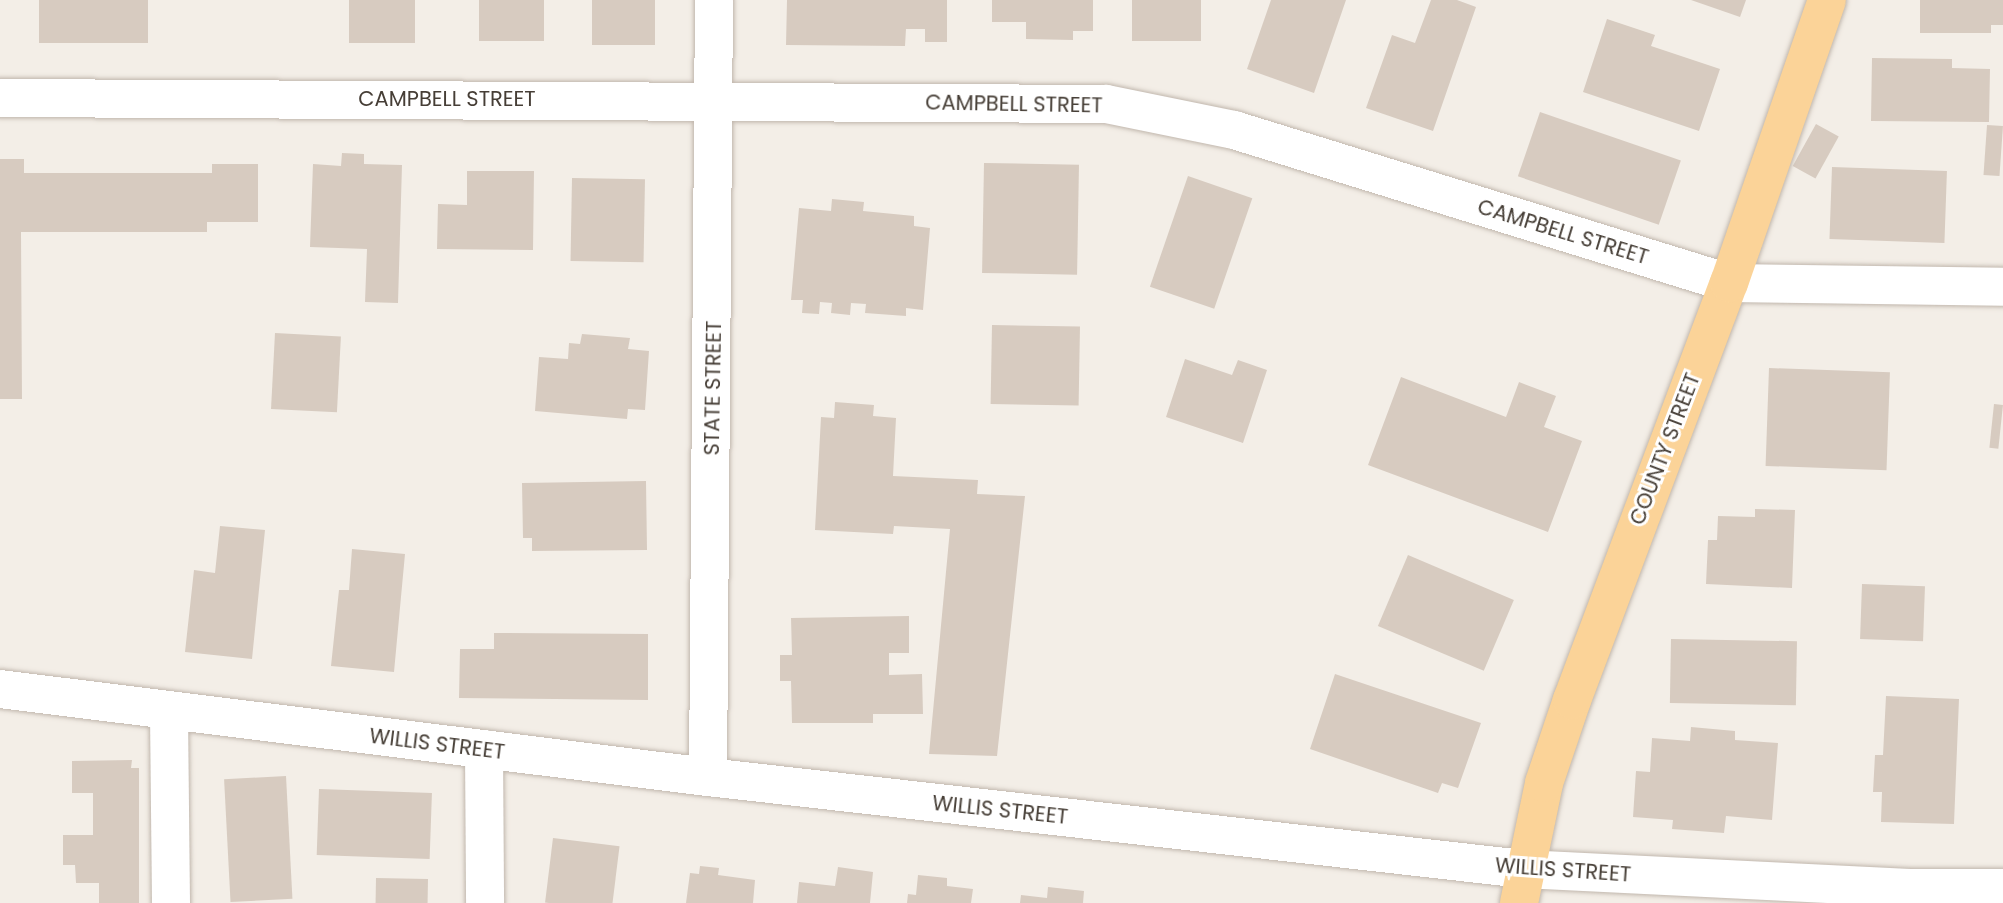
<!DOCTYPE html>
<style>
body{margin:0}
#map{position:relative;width:2003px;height:903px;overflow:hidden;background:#f3eee7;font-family:Poppins,sans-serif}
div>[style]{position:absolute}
.building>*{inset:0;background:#d7cbc0;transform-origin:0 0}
.roads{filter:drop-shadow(0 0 2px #c1b7ad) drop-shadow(0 0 2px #c1b7ad)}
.minor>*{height:38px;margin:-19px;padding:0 19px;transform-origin:19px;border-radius:19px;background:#fff}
.major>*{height:38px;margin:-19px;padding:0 19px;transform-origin:19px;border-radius:19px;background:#fbd398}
span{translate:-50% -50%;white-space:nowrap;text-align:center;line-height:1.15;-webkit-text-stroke:6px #fff;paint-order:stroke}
.street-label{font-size:21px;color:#463e36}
</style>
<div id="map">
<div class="building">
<i style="left:39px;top:0;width:109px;height:43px"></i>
<i style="left:349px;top:0;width:66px;height:43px"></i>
<i style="left:479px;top:0;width:65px;height:41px"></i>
<i style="left:592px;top:0;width:63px;height:45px"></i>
<i style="clip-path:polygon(787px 0,947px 0,947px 42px,925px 42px,925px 29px,906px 29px,905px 46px,786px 45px)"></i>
<i style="clip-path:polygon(992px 0,1093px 0,1093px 31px,1073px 31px,1073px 40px,1026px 39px,1026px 22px,992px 22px)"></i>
<i style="left:1132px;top:0;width:69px;height:41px"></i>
<i style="clip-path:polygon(1271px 0,1346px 0,1314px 93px,1247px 69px)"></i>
<i style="clip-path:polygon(1431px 0,1457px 0,1476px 7px,1433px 131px,1366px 108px,1392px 35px,1415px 43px)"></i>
<i style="clip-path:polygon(1691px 0,1746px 0,1740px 17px)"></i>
<i style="clip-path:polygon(1920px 0,2003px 0,2003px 25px,1991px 25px,1991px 33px,1920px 33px)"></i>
<i style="clip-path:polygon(1607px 19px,1655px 35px,1651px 46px,1720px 69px,1699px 131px,1583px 92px)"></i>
<i style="clip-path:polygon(1872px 58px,1952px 59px,1952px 68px,1990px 69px,1989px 122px,1871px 121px)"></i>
<i style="left:1540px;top:112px;width:149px;height:68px;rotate:19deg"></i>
<i style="left:1816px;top:124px;width:26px;height:48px;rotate:29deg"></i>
<i style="left:1987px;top:125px;width:16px;height:50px;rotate:4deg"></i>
<i style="clip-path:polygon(342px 153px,364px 154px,364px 164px,402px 165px,398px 303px,365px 302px,367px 249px,310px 247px,313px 164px,341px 166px)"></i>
<i style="clip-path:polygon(0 159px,24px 159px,24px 173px,212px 173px,212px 164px,258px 164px,258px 222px,207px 222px,207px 232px,21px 232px,22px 399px,0 399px)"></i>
<i style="left:984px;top:163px;width:95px;height:110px;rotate:1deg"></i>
<i style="left:1832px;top:167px;width:115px;height:72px;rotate:2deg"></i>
<i style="clip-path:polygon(467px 171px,534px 171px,533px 250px,437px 249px,438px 204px,467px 205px)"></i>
<i style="left:1188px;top:176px;width:68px;height:117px;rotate:19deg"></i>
<i style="left:572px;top:178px;width:73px;height:83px;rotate:1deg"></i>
<i style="clip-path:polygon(832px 199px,864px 202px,863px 211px,914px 216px,914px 226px,930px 228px,923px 310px,906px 308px,906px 316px,865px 313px,866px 304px,851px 303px,850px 315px,831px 313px,832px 303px,820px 302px,819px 314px,802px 313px,803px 300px,791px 300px,799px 208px,831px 211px)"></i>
<i style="left:992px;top:325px;width:88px;height:79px;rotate:1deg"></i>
<i style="left:275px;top:333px;width:66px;height:76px;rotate:3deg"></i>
<i style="clip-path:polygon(582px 334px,630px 338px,628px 349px,649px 351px,645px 410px,628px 409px,627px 419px,535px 411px,539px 357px,568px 359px,569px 343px,580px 344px)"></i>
<i style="clip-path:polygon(1185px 359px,1232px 375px,1238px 360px,1267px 370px,1243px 443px,1166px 417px)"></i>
<i style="left:1769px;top:368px;width:121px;height:98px;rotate:2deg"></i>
<i style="clip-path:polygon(1401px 377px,1506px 417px,1519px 382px,1556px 396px,1544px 427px,1582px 441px,1548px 532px,1368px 465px)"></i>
<i style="clip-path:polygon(835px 402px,874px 405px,873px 416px,896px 418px,893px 476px,978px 480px,977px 494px,1025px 496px,997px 756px,929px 754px,950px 529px,894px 526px,893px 534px,815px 530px,821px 417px,834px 418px)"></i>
<i style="left:1994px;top:404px;width:9px;height:44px;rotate:6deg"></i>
<i style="clip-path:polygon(646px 481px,647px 550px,532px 551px,532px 538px,523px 538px,522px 483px)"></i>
<i style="clip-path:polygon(1755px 509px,1795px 510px,1792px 588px,1706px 584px,1708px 540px,1717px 540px,1718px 516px,1755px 517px)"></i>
<i style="clip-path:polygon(220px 526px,265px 530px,252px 659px,185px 652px,194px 570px,215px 573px)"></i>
<i style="clip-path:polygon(352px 549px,405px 554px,394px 672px,331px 666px,339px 590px,349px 590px)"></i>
<i style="left:1408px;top:555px;width:115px;height:77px;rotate:23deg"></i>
<i style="left:1862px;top:584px;width:63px;height:55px;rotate:2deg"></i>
<i style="clip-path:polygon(909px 616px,909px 653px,889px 653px,889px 675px,922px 674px,923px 714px,873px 714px,873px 723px,792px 723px,791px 681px,780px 681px,780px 655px,792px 655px,791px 618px)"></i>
<i style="clip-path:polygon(494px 633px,648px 634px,648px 700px,459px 698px,460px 649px,494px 649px)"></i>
<i style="left:1671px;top:639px;width:126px;height:64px;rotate:1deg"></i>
<i style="clip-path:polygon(1335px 674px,1481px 723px,1458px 788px,1442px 783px,1438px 793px,1310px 749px)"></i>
<i style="clip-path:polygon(1886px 696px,1959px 699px,1954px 824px,1881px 822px,1882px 792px,1873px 792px,1875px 755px,1883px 755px)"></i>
<i style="clip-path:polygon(1691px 727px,1735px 731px,1735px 740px,1778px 743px,1772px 820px,1726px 816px,1724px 833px,1672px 829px,1673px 820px,1633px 817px,1636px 771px,1650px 772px,1652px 738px,1690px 741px)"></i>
<i style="clip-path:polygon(132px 760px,131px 768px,139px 768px,139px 903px,99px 903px,99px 883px,76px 883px,75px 865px,63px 865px,63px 835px,93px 835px,93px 793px,72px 793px,72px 761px)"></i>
<i style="left:286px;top:776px;width:123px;height:62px;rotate:87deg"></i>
<i style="left:319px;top:789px;width:113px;height:66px;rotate:2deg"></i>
<i style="left:553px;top:838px;width:67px;height:65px;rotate:7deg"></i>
<i style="clip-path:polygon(700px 866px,719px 868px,718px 875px,755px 880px,753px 903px,686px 903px,690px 873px,699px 874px)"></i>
<i style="clip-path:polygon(838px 867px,873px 872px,870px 903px,797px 903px,799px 882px,835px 886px)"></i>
<i style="clip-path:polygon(918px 875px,947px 878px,947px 886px,973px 889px,971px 903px,907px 903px,908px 894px,916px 895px)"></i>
<i style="left:376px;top:878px;width:52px;height:25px;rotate:1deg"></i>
<i style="clip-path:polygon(1048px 887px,1084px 891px,1083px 903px,1020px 903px,1021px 895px,1047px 898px)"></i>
</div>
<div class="roads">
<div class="minor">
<i style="left:0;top:98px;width:1106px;rotate:0.31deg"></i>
<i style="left:1106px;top:104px;width:131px;rotate:11.5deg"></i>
<i style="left:1234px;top:130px;width:518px;rotate:17.18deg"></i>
<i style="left:1729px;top:283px;width:274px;rotate:0.8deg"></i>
<i style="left:0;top:689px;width:713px;rotate:7.09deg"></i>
<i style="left:708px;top:777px;width:820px;rotate:6.44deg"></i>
<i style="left:1523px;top:869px;width:387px;rotate:2.8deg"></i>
<i style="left:1910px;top:888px;width:93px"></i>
<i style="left:169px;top:713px;width:190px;rotate:89.4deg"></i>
<i style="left:484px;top:749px;width:154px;rotate:89.6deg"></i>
<i style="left:708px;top:777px;width:777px;rotate:-89.56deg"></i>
</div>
<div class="major">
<i style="left:1519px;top:903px;width:123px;rotate:-78.2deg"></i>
<i style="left:1544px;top:783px;width:88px;rotate:-71.4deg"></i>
<i style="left:1572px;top:700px;width:446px;rotate:-69.4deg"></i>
<i style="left:1729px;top:283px;width:299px;rotate:-70.9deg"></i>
</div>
</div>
<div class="street-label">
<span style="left:447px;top:99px">CAMPBELL STREET</span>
<span style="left:1014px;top:104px;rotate:1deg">CAMPBELL STREET</span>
<span style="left:1563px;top:232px;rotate:17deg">CAMPBELL STREET</span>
<span style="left:713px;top:388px;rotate:-89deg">STATE STREET</span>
<span style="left:1665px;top:449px;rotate:-69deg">COUNTY STREET</span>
<span style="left:437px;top:744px;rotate:7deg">WILLIS STREET</span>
<span style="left:1000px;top:810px;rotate:6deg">WILLIS STREET</span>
<span style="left:1563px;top:870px;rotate:4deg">WILLIS STREET</span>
</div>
</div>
